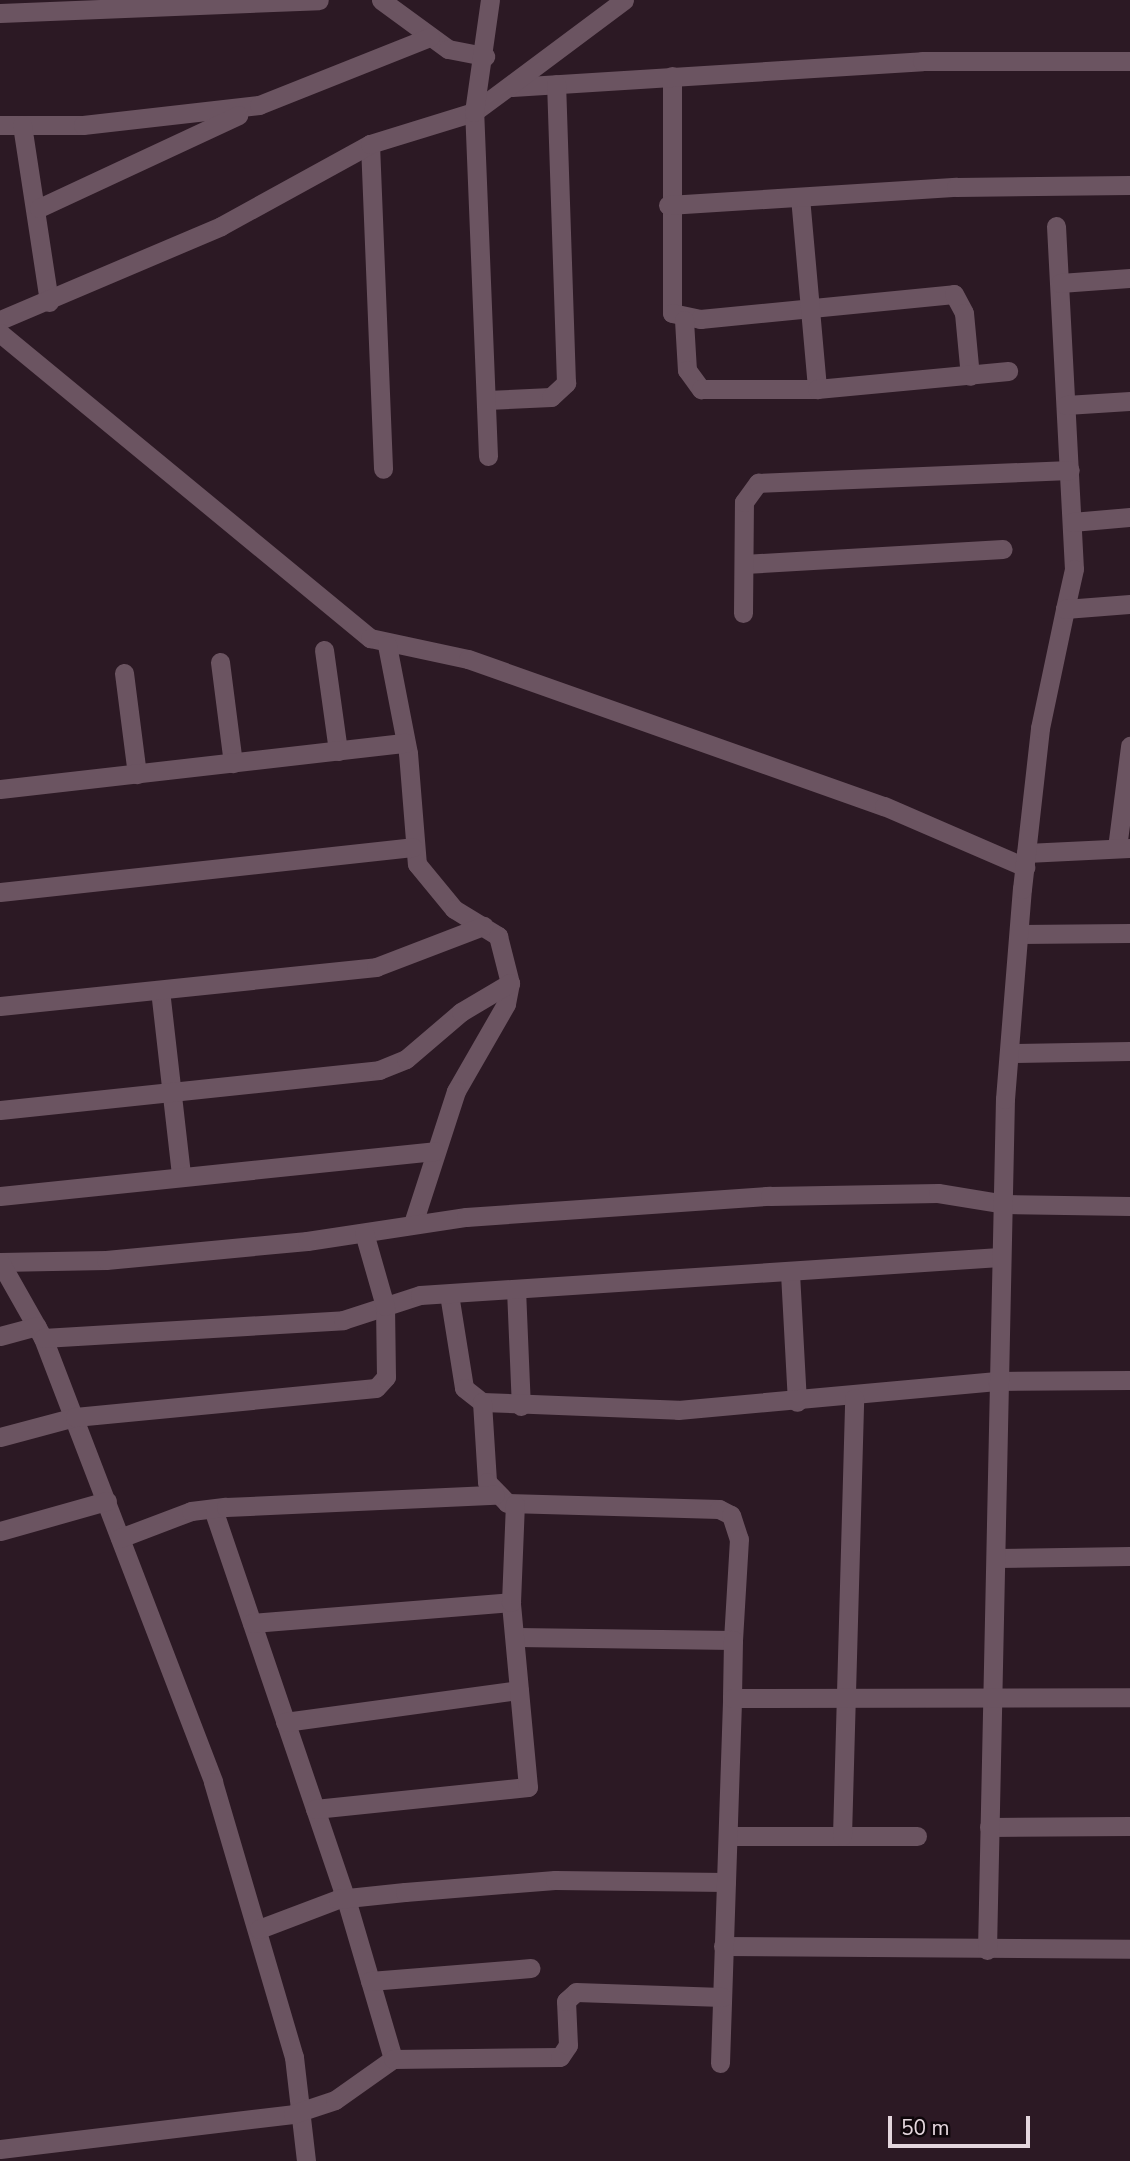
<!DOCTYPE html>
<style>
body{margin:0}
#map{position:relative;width:1130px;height:2161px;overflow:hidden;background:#2c1924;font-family:"Nunito Sans",sans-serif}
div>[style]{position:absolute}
.minor>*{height:19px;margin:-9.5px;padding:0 9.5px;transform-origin:9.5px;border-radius:9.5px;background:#6b5461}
span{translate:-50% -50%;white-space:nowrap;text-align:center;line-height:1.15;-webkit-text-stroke:5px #0f070b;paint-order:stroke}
.scale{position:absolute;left:888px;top:2116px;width:142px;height:32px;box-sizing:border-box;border:4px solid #e5d7de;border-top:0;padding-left:9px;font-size:21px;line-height:24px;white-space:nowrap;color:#e5d7de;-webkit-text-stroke:5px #0f070b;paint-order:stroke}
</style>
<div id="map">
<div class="minor">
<i style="left:381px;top:0;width:83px;rotate:36.2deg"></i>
<i style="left:448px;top:49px;width:38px;rotate:11deg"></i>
<i style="left:0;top:13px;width:319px;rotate:-2.3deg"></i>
<i style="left:672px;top:76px;width:237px;rotate:90deg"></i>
<i style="left:672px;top:313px;width:29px;rotate:12deg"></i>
<i style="left:700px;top:319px;width:255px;rotate:-5.6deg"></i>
<i style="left:954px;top:294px;width:21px;rotate:62deg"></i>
<i style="left:964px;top:313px;width:63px;rotate:84.6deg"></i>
<i style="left:512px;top:87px;width:411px;rotate:-3.6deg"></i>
<i style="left:922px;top:61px;width:208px"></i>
<i style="left:0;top:125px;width:83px"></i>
<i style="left:83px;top:125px;width:177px;rotate:-6.5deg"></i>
<i style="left:259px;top:105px;width:184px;rotate:-21.7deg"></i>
<i style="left:22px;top:125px;width:179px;rotate:81.3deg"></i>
<i style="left:370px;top:144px;width:325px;rotate:87.7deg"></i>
<i style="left:800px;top:197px;width:193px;rotate:84.9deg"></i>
<i style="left:668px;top:205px;width:289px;rotate:-3.6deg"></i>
<i style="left:956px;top:187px;width:174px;rotate:-0.7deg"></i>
<i style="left:39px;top:208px;width:220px;rotate:-25deg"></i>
<i style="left:1056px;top:226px;width:343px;rotate:87deg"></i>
<i style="left:1074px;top:569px;width:41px;rotate:102.7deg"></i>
<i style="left:1060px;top:283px;width:70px;rotate:-4.1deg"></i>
<i style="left:0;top:320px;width:240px;rotate:-23deg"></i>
<i style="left:221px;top:226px;width:170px;rotate:-28.8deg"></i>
<i style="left:370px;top:144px;width:109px;rotate:-17.1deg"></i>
<i style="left:474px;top:112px;width:187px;rotate:-36.7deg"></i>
<i style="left:684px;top:320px;width:50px;rotate:86.6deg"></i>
<i style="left:687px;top:370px;width:24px;rotate:54deg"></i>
<i style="left:701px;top:389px;width:116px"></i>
<i style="left:817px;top:389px;width:192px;rotate:-5.4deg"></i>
<i style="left:0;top:333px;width:480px;rotate:39.5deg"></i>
<i style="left:370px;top:638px;width:100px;rotate:12.1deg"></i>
<i style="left:468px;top:659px;width:441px;rotate:19.5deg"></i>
<i style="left:884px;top:806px;width:154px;rotate:23.4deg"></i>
<i style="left:487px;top:400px;width:64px;rotate:-2.7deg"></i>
<i style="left:551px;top:397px;width:21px;rotate:-43deg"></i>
<i style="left:566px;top:383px;width:299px;rotate:-91.9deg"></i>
<i style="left:1066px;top:405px;width:64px;rotate:-3.6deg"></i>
<i style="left:488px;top:456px;width:344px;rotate:-92.3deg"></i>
<i style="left:474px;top:112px;width:113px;rotate:-81.9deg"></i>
<i style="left:1072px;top:522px;width:58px;rotate:-4.9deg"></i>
<i style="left:744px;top:564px;width:259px;rotate:-3.3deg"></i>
<i style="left:743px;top:613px;width:111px;rotate:-89.5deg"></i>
<i style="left:744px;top:502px;width:24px;rotate:-54deg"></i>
<i style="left:758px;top:483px;width:312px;rotate:-2.4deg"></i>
<i style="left:387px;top:645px;width:110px;rotate:79deg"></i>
<i style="left:408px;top:753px;width:111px;rotate:85.4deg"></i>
<i style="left:417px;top:864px;width:58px;rotate:50.6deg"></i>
<i style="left:454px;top:909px;width:52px;rotate:31.5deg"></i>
<i style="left:498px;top:936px;width:49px;rotate:75.7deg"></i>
<i style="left:510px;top:983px;width:21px;rotate:101deg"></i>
<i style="left:506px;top:1004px;width:100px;rotate:119.9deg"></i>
<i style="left:456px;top:1091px;width:139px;rotate:108deg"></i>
<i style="left:324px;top:650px;width:102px;rotate:82.1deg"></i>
<i style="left:220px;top:662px;width:102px;rotate:82.7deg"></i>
<i style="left:124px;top:673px;width:102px;rotate:82.7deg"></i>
<i style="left:0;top:789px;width:408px;rotate:-6.5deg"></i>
<i style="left:1117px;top:848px;width:103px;rotate:-82.7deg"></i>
<i style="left:1026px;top:853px;width:104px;rotate:-2.8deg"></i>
<i style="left:0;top:892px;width:415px;rotate:-6.2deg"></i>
<i style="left:1019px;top:934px;width:111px;rotate:-0.5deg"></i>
<i style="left:160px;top:990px;width:186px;rotate:83.5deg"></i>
<i style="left:0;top:1006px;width:378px;rotate:-5.9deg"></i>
<i style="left:376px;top:967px;width:115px;rotate:-21deg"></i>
<i style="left:1011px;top:1053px;width:119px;rotate:-1deg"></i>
<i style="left:0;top:1110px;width:381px;rotate:-6deg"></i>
<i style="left:379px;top:1070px;width:29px;rotate:-22deg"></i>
<i style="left:406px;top:1059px;width:72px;rotate:-40.5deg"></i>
<i style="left:461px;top:1012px;width:57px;rotate:-30.6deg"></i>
<i style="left:0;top:1196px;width:437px;rotate:-5.9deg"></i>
<i style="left:0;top:1262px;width:106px;rotate:-1.1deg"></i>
<i style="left:106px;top:1260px;width:202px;rotate:-5.4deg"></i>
<i style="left:307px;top:1241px;width:161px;rotate:-8.6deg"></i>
<i style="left:466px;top:1217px;width:305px;rotate:-4deg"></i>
<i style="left:770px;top:1196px;width:168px;rotate:-1deg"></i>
<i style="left:938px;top:1193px;width:69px;rotate:9.2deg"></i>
<i style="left:1006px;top:1204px;width:124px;rotate:0.9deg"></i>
<i style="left:0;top:1262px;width:87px;rotate:60.5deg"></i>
<i style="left:43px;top:1338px;width:475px;rotate:69deg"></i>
<i style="left:213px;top:1782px;width:287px;rotate:73.6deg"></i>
<i style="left:294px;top:2057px;width:105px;rotate:83.4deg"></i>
<i style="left:790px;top:1273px;width:129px;rotate:86.9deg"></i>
<i style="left:516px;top:1289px;width:117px;rotate:87.6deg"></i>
<i style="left:449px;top:1294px;width:95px;rotate:80.9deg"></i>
<i style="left:464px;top:1388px;width:23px;rotate:38deg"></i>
<i style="left:482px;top:1402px;width:196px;rotate:2.3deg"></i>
<i style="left:678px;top:1410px;width:320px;rotate:-5.2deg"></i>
<i style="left:997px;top:1381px;width:133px;rotate:-0.4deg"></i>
<i style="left:0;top:1336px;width:38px;rotate:-15deg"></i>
<i style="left:43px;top:1338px;width:301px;rotate:-3.4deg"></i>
<i style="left:343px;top:1320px;width:81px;rotate:-18deg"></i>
<i style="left:420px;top:1295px;width:581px;rotate:-3.75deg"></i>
<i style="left:482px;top:1402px;width:80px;rotate:86.4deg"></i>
<i style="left:487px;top:1482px;width:29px;rotate:46deg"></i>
<i style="left:507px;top:1503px;width:212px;rotate:1.6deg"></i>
<i style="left:719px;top:1509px;width:13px;rotate:27deg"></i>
<i style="left:731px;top:1515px;width:25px;rotate:72deg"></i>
<i style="left:739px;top:1539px;width:101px;rotate:93.4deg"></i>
<i style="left:0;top:1437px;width:78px;rotate:-14.9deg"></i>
<i style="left:75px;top:1417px;width:302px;rotate:-5.5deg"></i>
<i style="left:376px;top:1388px;width:15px;rotate:-48deg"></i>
<i style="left:386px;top:1377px;width:71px;rotate:-90.8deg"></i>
<i style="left:385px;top:1306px;width:76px;rotate:-106deg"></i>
<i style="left:213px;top:1509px;width:412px;rotate:71.2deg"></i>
<i style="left:346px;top:1899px;width:167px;rotate:73.6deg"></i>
<i style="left:0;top:1531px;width:111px;rotate:-15.7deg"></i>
<i style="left:120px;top:1538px;width:76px;rotate:-20.8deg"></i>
<i style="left:191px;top:1511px;width:35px;rotate:-7deg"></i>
<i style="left:226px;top:1507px;width:269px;rotate:-2.6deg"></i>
<i style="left:996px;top:1558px;width:134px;rotate:-0.9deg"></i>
<i style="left:252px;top:1623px;width:260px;rotate:-4.6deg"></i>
<i style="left:517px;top:1637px;width:216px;rotate:0.8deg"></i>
<i style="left:733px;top:1640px;width:58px;rotate:91deg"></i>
<i style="left:285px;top:1722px;width:236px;rotate:-7.8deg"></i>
<i style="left:315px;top:1809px;width:214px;rotate:-5.9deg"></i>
<i style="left:528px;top:1787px;width:186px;rotate:-95.3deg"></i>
<i style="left:511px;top:1602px;width:98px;rotate:-87.7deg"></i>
<i style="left:989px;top:1827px;width:141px;rotate:-0.4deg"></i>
<i style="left:728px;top:1836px;width:189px"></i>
<i style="left:842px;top:1836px;width:438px;rotate:-88.4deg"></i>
<i style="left:259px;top:1929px;width:85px;rotate:-20.8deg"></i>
<i style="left:338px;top:1899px;width:67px;rotate:-6deg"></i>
<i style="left:405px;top:1892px;width:150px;rotate:-4.6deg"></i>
<i style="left:555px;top:1880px;width:171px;rotate:0.7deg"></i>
<i style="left:723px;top:1946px;width:407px;rotate:0.4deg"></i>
<i style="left:987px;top:1950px;width:851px;rotate:-88.79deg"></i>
<i style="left:1005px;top:1099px;width:211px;rotate:-85.4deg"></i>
<i style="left:1022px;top:889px;width:162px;rotate:-83.6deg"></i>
<i style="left:1040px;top:728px;width:122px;rotate:-78.1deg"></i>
<i style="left:1065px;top:609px;width:65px;rotate:-4.4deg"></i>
<i style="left:370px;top:1981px;width:161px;rotate:-4.6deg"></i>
<i style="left:720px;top:2063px;width:365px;rotate:-88.1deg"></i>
<i style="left:732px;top:1698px;width:398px;rotate:-0.1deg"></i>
<i style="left:0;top:2149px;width:295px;rotate:-6.8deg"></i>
<i style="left:293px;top:2114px;width:44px;rotate:-18.4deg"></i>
<i style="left:335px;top:2100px;width:71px;rotate:-35.3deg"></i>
<i style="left:393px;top:2059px;width:167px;rotate:-0.7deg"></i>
<i style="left:560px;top:2057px;width:14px;rotate:-56deg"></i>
<i style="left:568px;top:2045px;width:44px;rotate:-92.6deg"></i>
<i style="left:566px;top:2001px;width:13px;rotate:-42deg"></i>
<i style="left:576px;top:1992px;width:146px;rotate:2deg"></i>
</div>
<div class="scale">50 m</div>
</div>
